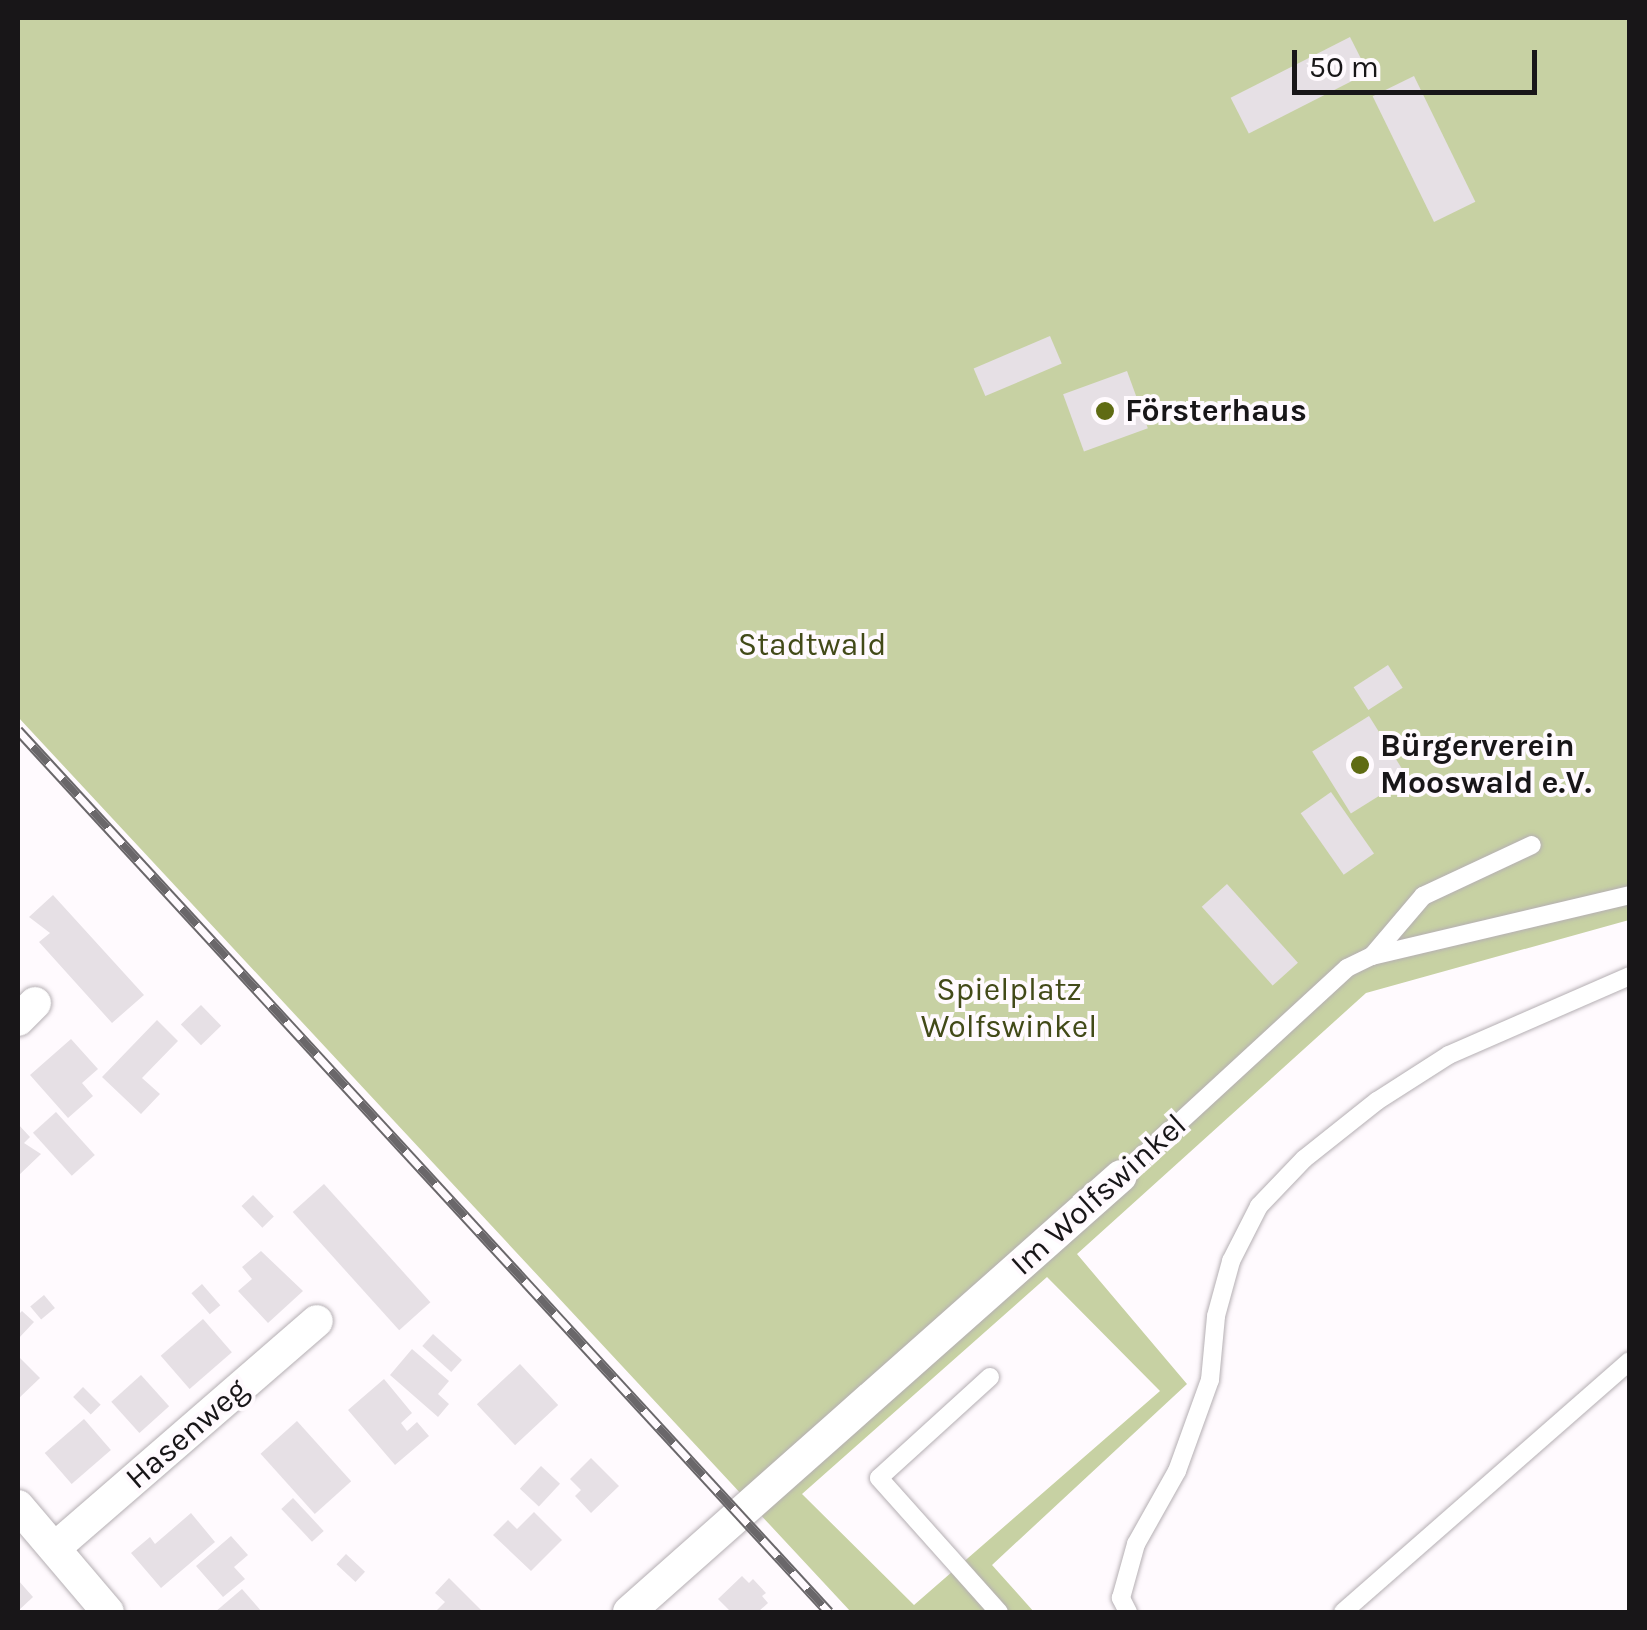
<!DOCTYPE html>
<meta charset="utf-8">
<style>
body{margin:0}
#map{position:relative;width:1647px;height:1630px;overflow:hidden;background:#fffafe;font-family:Karla,sans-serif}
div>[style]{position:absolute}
.green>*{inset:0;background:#c7d1a3}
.building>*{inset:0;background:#e6e0e5;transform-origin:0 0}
.roads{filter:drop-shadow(0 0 2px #b5afb3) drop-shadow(0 0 2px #b5afb3)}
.lane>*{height:18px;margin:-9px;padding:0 9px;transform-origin:9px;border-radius:9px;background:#fff}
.street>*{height:32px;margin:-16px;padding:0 16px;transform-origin:16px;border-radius:16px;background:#fff}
.rail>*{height:11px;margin-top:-5.5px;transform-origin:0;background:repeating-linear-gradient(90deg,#fffafe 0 22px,#6a676a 0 44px);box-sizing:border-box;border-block:2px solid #6a676a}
.dots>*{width:28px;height:28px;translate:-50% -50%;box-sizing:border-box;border:5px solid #fffafe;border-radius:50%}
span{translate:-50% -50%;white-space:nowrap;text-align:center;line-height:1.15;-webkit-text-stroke:8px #fffafe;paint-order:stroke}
.poi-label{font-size:32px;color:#181618;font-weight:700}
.left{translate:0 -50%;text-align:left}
.park-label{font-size:32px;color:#424a18}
.street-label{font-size:32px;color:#181618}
.frame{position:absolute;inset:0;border:20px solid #181618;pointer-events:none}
.scale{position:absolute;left:1292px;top:50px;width:245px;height:45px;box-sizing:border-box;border:5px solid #181618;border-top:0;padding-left:12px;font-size:30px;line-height:35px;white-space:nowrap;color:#181618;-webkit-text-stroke:8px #fffafe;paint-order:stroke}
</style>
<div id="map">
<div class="green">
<i style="clip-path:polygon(evenodd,18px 18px,1629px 18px,1629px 920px,1366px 993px,1077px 1254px,1187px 1384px,992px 1565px,1034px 1612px,851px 1612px,18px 717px,18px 18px,1047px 1277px,1160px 1391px,914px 1605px,802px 1494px,1047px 1277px)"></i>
</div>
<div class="building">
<i style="left:1350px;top:37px;width:40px;height:134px;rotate:63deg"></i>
<i style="left:1414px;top:76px;width:140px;height:46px;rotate:64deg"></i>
<i style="left:1050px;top:336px;width:30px;height:83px;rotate:67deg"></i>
<i style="left:1127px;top:371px;width:61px;height:68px;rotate:70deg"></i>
<i style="left:1388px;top:665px;width:27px;height:41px;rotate:57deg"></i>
<i style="left:1369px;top:716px;width:73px;height:67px;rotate:58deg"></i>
<i style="left:1331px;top:792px;width:75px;height:37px;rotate:55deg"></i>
<i style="left:1227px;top:884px;width:106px;height:34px;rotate:48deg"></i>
<i style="clip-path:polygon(53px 895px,144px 995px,112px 1023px,39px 942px,50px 933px,29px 917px)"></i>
<i style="left:201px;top:1005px;width:29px;height:28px;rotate:46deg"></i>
<i style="clip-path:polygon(157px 1020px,178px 1041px,142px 1078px,160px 1094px,141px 1114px,102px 1077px)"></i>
<i style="clip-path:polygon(71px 1039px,98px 1069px,82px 1083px,93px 1096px,68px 1118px,30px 1075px)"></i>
<i style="left:56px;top:1112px;width:58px;height:31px;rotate:48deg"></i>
<i style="clip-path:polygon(18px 1124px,30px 1137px,24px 1143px,41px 1154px,18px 1176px)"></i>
<i style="left:324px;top:1184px;width:159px;height:42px;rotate:48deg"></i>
<i style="left:253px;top:1195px;width:30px;height:16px;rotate:46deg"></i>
<i style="clip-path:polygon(261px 1251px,303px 1291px,268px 1323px,238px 1291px,252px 1279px,242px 1267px)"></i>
<i style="left:202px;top:1284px;width:28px;height:14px;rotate:49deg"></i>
<i style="left:44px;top:1295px;width:17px;height:18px;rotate:50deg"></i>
<i style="clip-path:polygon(22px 1311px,34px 1322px,18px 1339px,18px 1315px)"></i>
<i style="left:203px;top:1319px;width:44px;height:56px;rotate:49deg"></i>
<i style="left:433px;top:1334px;width:39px;height:16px;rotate:42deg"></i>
<i style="clip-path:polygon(412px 1349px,449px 1381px,438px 1394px,449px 1404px,438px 1417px,390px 1375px)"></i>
<i style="clip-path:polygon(18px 1356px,40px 1378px,18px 1399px)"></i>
<i style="left:520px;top:1364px;width:56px;height:59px;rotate:47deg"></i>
<i style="left:141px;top:1375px;width:42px;height:40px;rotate:48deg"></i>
<i style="clip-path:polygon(384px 1379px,412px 1413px,401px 1423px,407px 1431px,417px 1422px,429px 1436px,395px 1465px,348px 1410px)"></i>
<i style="left:83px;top:1387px;width:25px;height:14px;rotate:45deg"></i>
<i style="left:84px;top:1419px;width:41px;height:52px;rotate:49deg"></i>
<i style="left:297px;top:1421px;width:81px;height:49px;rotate:48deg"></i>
<i style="clip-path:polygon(591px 1458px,619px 1486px,591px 1513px,575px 1496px,581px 1490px,570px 1479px)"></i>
<i style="left:541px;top:1466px;width:26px;height:31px;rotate:43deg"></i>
<i style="left:293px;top:1498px;width:45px;height:16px;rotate:47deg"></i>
<i style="clip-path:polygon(534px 1512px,562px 1540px,531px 1571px,493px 1535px,508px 1520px,517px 1529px)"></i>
<i style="clip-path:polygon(191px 1513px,215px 1542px,161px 1588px,131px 1553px,150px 1537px,155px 1544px)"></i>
<i style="clip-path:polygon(231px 1536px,248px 1555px,234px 1567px,245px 1579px,223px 1597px,196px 1566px)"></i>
<i style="left:346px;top:1554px;width:26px;height:14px;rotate:43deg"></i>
<i style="clip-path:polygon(742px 1576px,749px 1583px,753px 1579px,766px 1593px,762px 1596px,768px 1603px,758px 1612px,731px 1612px,718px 1599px)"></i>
<i style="clip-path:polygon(449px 1578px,483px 1612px,435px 1612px,445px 1602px,435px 1593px)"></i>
<i style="clip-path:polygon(18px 1580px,33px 1597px,18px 1611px)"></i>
<i style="clip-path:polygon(242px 1589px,262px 1612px,215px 1612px)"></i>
</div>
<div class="roads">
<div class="lane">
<i style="left:1372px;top:956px;width:79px;rotate:-49.6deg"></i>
<i style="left:1423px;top:896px;width:120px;rotate:-25.1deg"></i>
<i style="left:1121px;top:1176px;width:307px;rotate:-42.6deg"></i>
<i style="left:1347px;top:968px;width:28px;rotate:-26deg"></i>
<i style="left:1372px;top:956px;width:265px;rotate:-13.3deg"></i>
<i style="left:990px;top:1377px;width:150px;rotate:137.7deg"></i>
<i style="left:879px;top:1478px;width:180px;rotate:48.2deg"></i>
<i style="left:1128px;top:1612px;width:16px;rotate:-117deg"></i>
<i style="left:1121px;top:1598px;width:56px;rotate:-74.5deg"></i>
<i style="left:1136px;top:1544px;width:84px;rotate:-60.7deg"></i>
<i style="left:1177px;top:1471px;width:97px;rotate:-70.1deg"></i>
<i style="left:1210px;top:1380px;width:64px;rotate:-84.6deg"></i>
<i style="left:1216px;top:1316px;width:57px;rotate:-74.7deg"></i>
<i style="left:1231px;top:1261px;width:62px;rotate:-63deg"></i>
<i style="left:1259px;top:1206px;width:65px;rotate:-46.2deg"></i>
<i style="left:1304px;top:1159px;width:93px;rotate:-38.5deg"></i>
<i style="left:1377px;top:1101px;width:85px;rotate:-32.6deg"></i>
<i style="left:1449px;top:1055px;width:197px;rotate:-23.6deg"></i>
<i style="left:1343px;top:1612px;width:381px;rotate:-41.2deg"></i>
</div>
<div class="street">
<i style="left:18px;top:1020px;width:24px;rotate:-45deg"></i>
<i style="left:18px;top:1506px;width:139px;rotate:49.7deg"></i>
<i style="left:56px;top:1547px;width:345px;rotate:-40.9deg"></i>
<i style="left:629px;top:1612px;width:657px;rotate:-41.55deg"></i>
</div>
</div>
<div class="rail">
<i style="left:18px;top:730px;width:1198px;rotate:47.4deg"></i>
</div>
<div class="dots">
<i style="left:1105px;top:411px;background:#5f6b13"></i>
<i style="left:1360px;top:765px;background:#5f6b13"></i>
</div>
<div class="poi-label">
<span class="left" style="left:1125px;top:411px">Försterhaus</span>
<span class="left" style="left:1380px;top:765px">Bürgerverein<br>Mooswald e.V.</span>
</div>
<div class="park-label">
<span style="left:812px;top:645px">Stadtwald</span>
<span style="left:1009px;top:1009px">Spielplatz<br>Wolfswinkel</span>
</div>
<div class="street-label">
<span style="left:1099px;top:1195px;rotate:-42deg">Im Wolfswinkel</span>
<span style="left:187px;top:1434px;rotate:-41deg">Hasenweg</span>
</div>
<div class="frame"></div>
<div class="scale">50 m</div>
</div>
